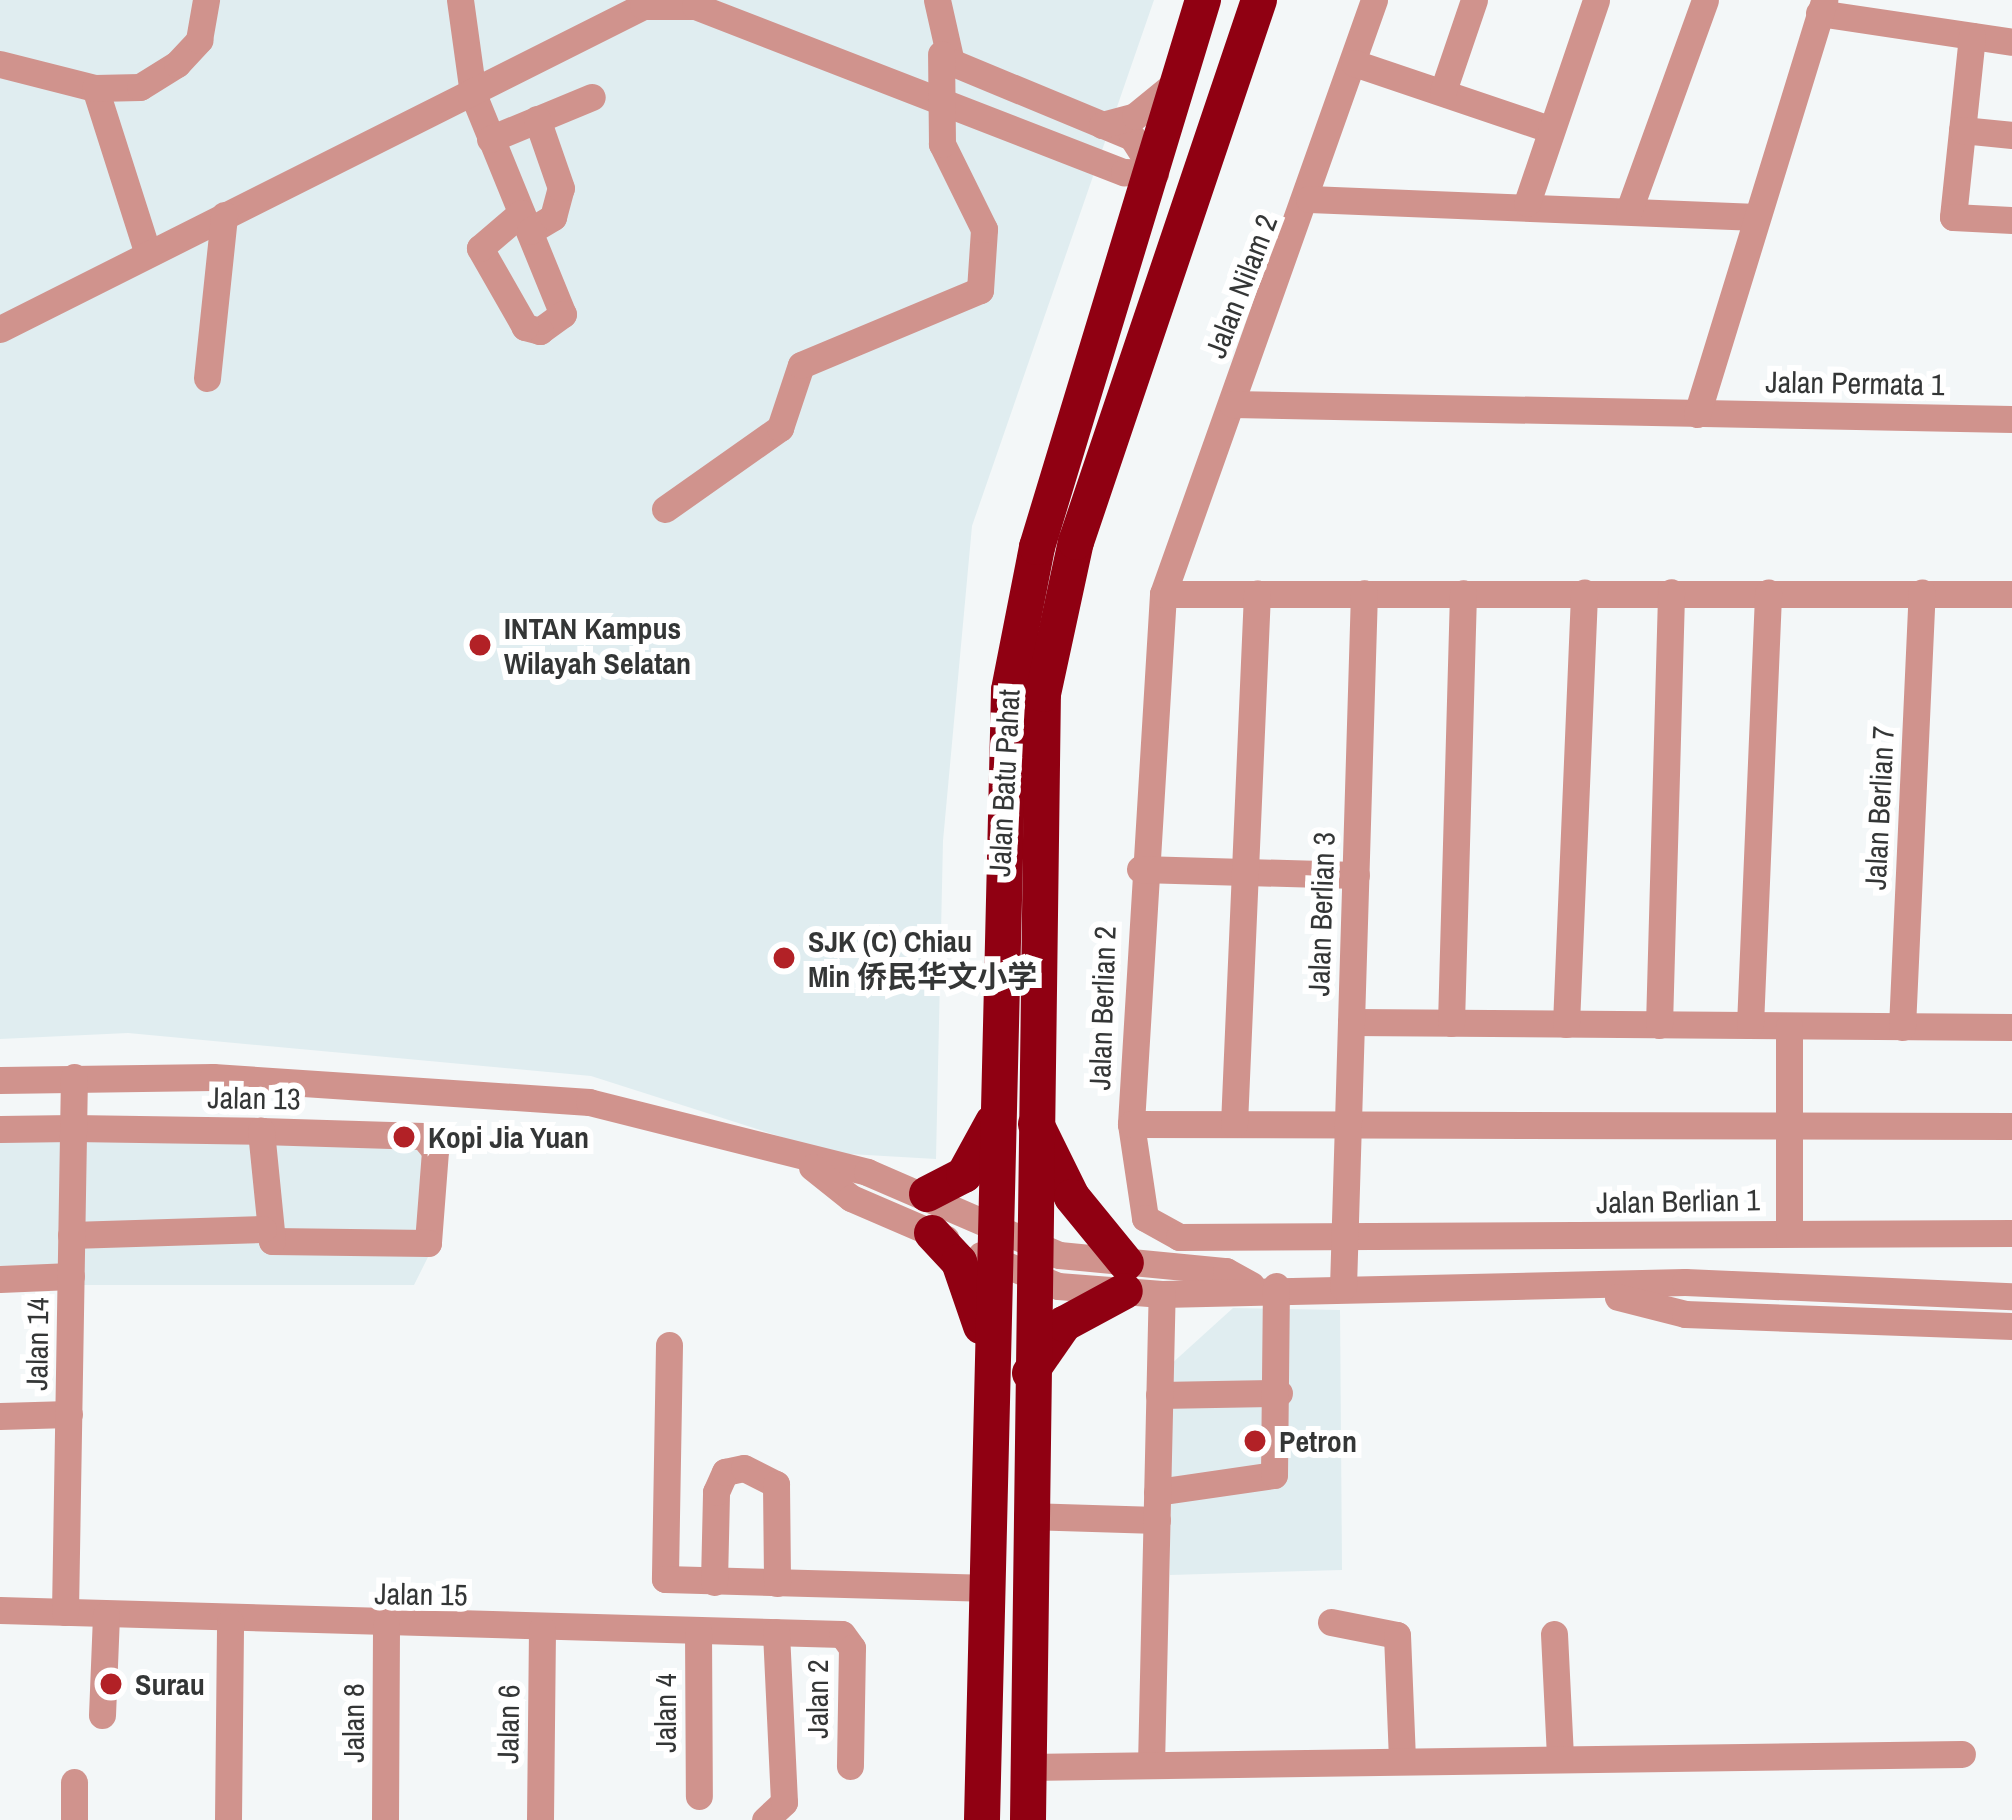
<!DOCTYPE html>
<meta charset="utf-8">
<style>
body{margin:0}
#map{position:relative;width:2012px;height:1820px;overflow:hidden;background:#f3f7f8;font-family:"Archivo Narrow","Noto Sans SC",sans-serif}
div>[style]{position:absolute}
.built>*{inset:0;background:#e0edf0}
.minor>*{height:27px;margin:-13.5px;padding:0 13.5px;transform-origin:13.5px;border-radius:13.5px;background:#d0938d}
.highway>*{height:36px;margin:-18px;padding:0 18px;transform-origin:18px;border-radius:18px;background:#900012}
.dots>*{width:33px;height:33px;translate:-50% -50%;box-sizing:border-box;border:6px solid #fff;border-radius:50%}
span{translate:-50% -50%;white-space:nowrap;text-align:center;line-height:1.15;-webkit-text-stroke:12px #fff;paint-order:stroke}
.street-label{font-size:30px;color:#343636}
.poi-label{font-size:30px;color:#343636;font-weight:700}
.left{translate:0 -50%;text-align:left}
</style>
<div id="map">
<div class="built">
<i style="clip-path:polygon(0 0,1154px 0,972px 526px,943px 841px,936px 1159px,832px 1153px,591px 1076px,128px 1033px,0 1039px)"></i>
<i style="clip-path:polygon(0 1121px,421px 1129px,437px 1239px,414px 1285px,0 1285px)"></i>
<i style="clip-path:polygon(1233px 1308px,1340px 1310px,1342px 1570px,1170px 1575px,1169px 1366px)"></i>
</div>
<div class="minor">
<i style="left:460px;top:0;width:95px;rotate:82.1deg"></i>
<i style="left:473px;top:94px;width:238px;rotate:67.8deg"></i>
<i style="left:563px;top:314px;width:29px;rotate:144deg"></i>
<i style="left:540px;top:331px;width:16px;rotate:-165deg"></i>
<i style="left:525px;top:327px;width:91px;rotate:-119.7deg"></i>
<i style="left:480px;top:248px;width:54px;rotate:-40.5deg"></i>
<i style="left:937px;top:0;width:64px;rotate:77.3deg"></i>
<i style="left:951px;top:62px;width:196px;rotate:22.5deg"></i>
<i style="left:1132px;top:137px;width:43px;rotate:57.4deg"></i>
<i style="left:1374px;top:0;width:630px;rotate:109.56deg"></i>
<i style="left:1163px;top:594px;width:531px;rotate:93.46deg"></i>
<i style="left:1131px;top:1124px;width:95px;rotate:81.5deg"></i>
<i style="left:1145px;top:1218px;width:39px;rotate:29deg"></i>
<i style="left:1179px;top:1237px;width:833px;rotate:-0.28deg"></i>
<i style="left:1819px;top:13px;width:195px;rotate:8.5deg"></i>
<i style="left:1972px;top:36px;width:182px;rotate:96deg"></i>
<i style="left:1953px;top:217px;width:59px;rotate:2.9deg"></i>
<i style="left:1354px;top:63px;width:206px;rotate:18.7deg"></i>
<i style="left:0;top:64px;width:98px;rotate:14.2deg"></i>
<i style="left:95px;top:88px;width:168px;rotate:72.3deg"></i>
<i style="left:95px;top:88px;width:45px;rotate:-1.3deg"></i>
<i style="left:140px;top:87px;width:44px;rotate:-31.9deg"></i>
<i style="left:177px;top:64px;width:33px;rotate:-47deg"></i>
<i style="left:199px;top:40px;width:41px;rotate:-80.1deg"></i>
<i style="left:1443px;top:91px;width:96px;rotate:-71.2deg"></i>
<i style="left:1102px;top:125px;width:34px;rotate:-15deg"></i>
<i style="left:1135px;top:116px;width:57px;rotate:-39.3deg"></i>
<i style="left:1962px;top:130px;width:50px;rotate:5.7deg"></i>
<i style="left:490px;top:139px;width:110px;rotate:-22.4deg"></i>
<i style="left:1309px;top:199px;width:442px;rotate:2.3deg"></i>
<i style="left:1527px;top:203px;width:214px;rotate:-71.2deg"></i>
<i style="left:1629px;top:210px;width:223px;rotate:-70.1deg"></i>
<i style="left:530px;top:231px;width:27px;rotate:-31deg"></i>
<i style="left:553px;top:217px;width:30px;rotate:-75deg"></i>
<i style="left:561px;top:188px;width:73px;rotate:-109.2deg"></i>
<i style="left:0;top:329px;width:720px;rotate:-26.67deg"></i>
<i style="left:643px;top:6px;width:52px"></i>
<i style="left:695px;top:6px;width:460px;rotate:21.2deg"></i>
<i style="left:1124px;top:172px;width:31px;rotate:2deg"></i>
<i style="left:207px;top:378px;width:164px;rotate:-84deg"></i>
<i style="left:1232px;top:404px;width:780px;rotate:1.1deg"></i>
<i style="left:1697px;top:414px;width:433px;rotate:-72.9deg"></i>
<i style="left:665px;top:509px;width:141px;rotate:-35.2deg"></i>
<i style="left:780px;top:428px;width:66px;rotate:-71.6deg"></i>
<i style="left:801px;top:365px;width:194px;rotate:-22.7deg"></i>
<i style="left:980px;top:290px;width:61px;rotate:-86.2deg"></i>
<i style="left:984px;top:229px;width:95px;rotate:-116.3deg"></i>
<i style="left:942px;top:144px;width:90px;rotate:-90.6deg"></i>
<i style="left:1163px;top:594px;width:849px"></i>
<i style="left:1140px;top:869px;width:216px;rotate:1.6deg"></i>
<i style="left:1351px;top:1022px;width:661px;rotate:0.43deg"></i>
<i style="left:1451px;top:1023px;width:430px;rotate:-88.4deg"></i>
<i style="left:1566px;top:1024px;width:432px;rotate:-87.6deg"></i>
<i style="left:1659px;top:1025px;width:433px;rotate:-88.4deg"></i>
<i style="left:1750px;top:1025px;width:433px;rotate:-87.6deg"></i>
<i style="left:1902px;top:1027px;width:435px;rotate:-87.4deg"></i>
<i style="left:0;top:1080px;width:213px;rotate:-0.8deg"></i>
<i style="left:213px;top:1077px;width:377px;rotate:3.8deg"></i>
<i style="left:589px;top:1102px;width:287px;rotate:14.1deg"></i>
<i style="left:867px;top:1172px;width:209px;rotate:23.4deg"></i>
<i style="left:1059px;top:1255px;width:168px;rotate:5.5deg"></i>
<i style="left:1226px;top:1271px;width:29px;rotate:29deg"></i>
<i style="left:1131px;top:1124px;width:881px;rotate:0.13deg"></i>
<i style="left:1234px;top:1124px;width:531px;rotate:-87.52deg"></i>
<i style="left:0;top:1129px;width:73px;rotate:-0.8deg"></i>
<i style="left:73px;top:1128px;width:188px;rotate:0.9deg"></i>
<i style="left:261px;top:1131px;width:162px;rotate:1.8deg"></i>
<i style="left:423px;top:1136px;width:19px;rotate:51deg"></i>
<i style="left:435px;top:1151px;width:92px;rotate:94.4deg"></i>
<i style="left:428px;top:1243px;width:156px;rotate:-179.3deg"></i>
<i style="left:272px;top:1241px;width:111px;rotate:-95.7deg"></i>
<i style="left:812px;top:1167px;width:50px;rotate:38.5deg"></i>
<i style="left:851px;top:1198px;width:103px;rotate:23.3deg"></i>
<i style="left:1789px;top:1233px;width:207px;rotate:-90deg"></i>
<i style="left:71px;top:1235px;width:192px;rotate:-1.8deg"></i>
<i style="left:981px;top:1255px;width:83px;rotate:21.9deg"></i>
<i style="left:1058px;top:1286px;width:104px;rotate:4.4deg"></i>
<i style="left:1162px;top:1294px;width:523px;rotate:-1.31deg"></i>
<i style="left:1685px;top:1282px;width:327px;rotate:2.5deg"></i>
<i style="left:0;top:1279px;width:71px;rotate:-2.4deg"></i>
<i style="left:1343px;top:1287px;width:694px;rotate:-88.27deg"></i>
<i style="left:1618px;top:1297px;width:69px;rotate:14.2deg"></i>
<i style="left:1685px;top:1314px;width:327px;rotate:2.1deg"></i>
<i style="left:669px;top:1345px;width:234px;rotate:91deg"></i>
<i style="left:665px;top:1579px;width:317px;rotate:1.6deg"></i>
<i style="left:1159px;top:1395px;width:120px;rotate:-1deg"></i>
<i style="left:0;top:1416px;width:69px;rotate:-1.7deg"></i>
<i style="left:1157px;top:1492px;width:118px;rotate:-8.3deg"></i>
<i style="left:1274px;top:1475px;width:189px;rotate:-89.4deg"></i>
<i style="left:1027px;top:1516px;width:130px;rotate:1.8deg"></i>
<i style="left:714px;top:1582px;width:90px;rotate:-88.7deg"></i>
<i style="left:716px;top:1492px;width:22px;rotate:-66deg"></i>
<i style="left:725px;top:1472px;width:19px;rotate:-12deg"></i>
<i style="left:744px;top:1468px;width:36px;rotate:27deg"></i>
<i style="left:776px;top:1484px;width:99px;rotate:89.4deg"></i>
<i style="left:0;top:1610px;width:842px;rotate:1.63deg"></i>
<i style="left:842px;top:1634px;width:17px;rotate:54deg"></i>
<i style="left:852px;top:1648px;width:118px;rotate:91deg"></i>
<i style="left:65px;top:1612px;width:535px;rotate:-89.04deg"></i>
<i style="left:1331px;top:1622px;width:67px;rotate:11.1deg"></i>
<i style="left:1397px;top:1635px;width:125px;rotate:87.7deg"></i>
<i style="left:698px;top:1630px;width:166px;rotate:89.7deg"></i>
<i style="left:1554px;top:1634px;width:122px;rotate:87.2deg"></i>
<i style="left:102px;top:1715px;width:100px;rotate:-87.7deg"></i>
<i style="left:1151px;top:1765px;width:471px;rotate:-88.7deg"></i>
<i style="left:1027px;top:1767px;width:935px;rotate:-0.8deg"></i>
<i style="left:74px;top:1782px;width:38px;rotate:90deg"></i>
<i style="left:228px;top:1820px;width:198px;rotate:-89.4deg"></i>
<i style="left:385px;top:1820px;width:194px;rotate:-89.7deg"></i>
<i style="left:540px;top:1820px;width:191px;rotate:-89.4deg"></i>
<i style="left:765px;top:1820px;width:26px;rotate:-43deg"></i>
<i style="left:784px;top:1802px;width:170px;rotate:-92.7deg"></i>
</div>
<div class="highway">
<i style="left:1036px;top:1124px;width:81px;rotate:63.7deg"></i>
<i style="left:1072px;top:1197px;width:85px;rotate:50.7deg"></i>
<i style="left:927px;top:1194px;width:42px;rotate:-27.2deg"></i>
<i style="left:964px;top:1175px;width:60px;rotate:-61.3deg"></i>
<i style="left:932px;top:1233px;width:40px;rotate:47deg"></i>
<i style="left:959px;top:1262px;width:68px;rotate:71deg"></i>
<i style="left:1030px;top:1373px;width:60px;rotate:-55.2deg"></i>
<i style="left:1064px;top:1324px;width:69px;rotate:-28.4deg"></i>
<i style="left:982px;top:1820px;width:1130px;rotate:-88.63deg"></i>
<i style="left:1009px;top:690px;width:146px;rotate:-78.9deg"></i>
<i style="left:1037px;top:547px;width:572px;rotate:-73.12deg"></i>
<i style="left:1028px;top:1820px;width:1126px;rotate:-89.24deg"></i>
<i style="left:1043px;top:694px;width:156px;rotate:-77.8deg"></i>
<i style="left:1076px;top:542px;width:572px;rotate:-71.34deg"></i>
</div>
<div class="dots">
<i style="left:480px;top:645px;background:#b22126"></i>
<i style="left:784px;top:958px;background:#b22126"></i>
<i style="left:404px;top:1137px;background:#b22126"></i>
<i style="left:1255px;top:1441px;background:#b22126"></i>
<i style="left:111px;top:1684px;background:#b22126"></i>
</div>
<div class="street-label">
<span style="left:1241px;top:286px;rotate:-69deg">Jalan Nilam 2</span>
<span style="left:1855px;top:383px;rotate:1deg">Jalan Permata 1</span>
<span style="left:1004px;top:783px;rotate:-87deg">Jalan Batu Pahat</span>
<span style="left:1879px;top:808px;rotate:-87deg">Jalan Berlian 7</span>
<span style="left:1321px;top:914px;rotate:-88deg">Jalan Berlian 3</span>
<span style="left:1102px;top:1008px;rotate:-88deg">Jalan Berlian 2</span>
<span style="left:254px;top:1098px;rotate:1deg">Jalan 13</span>
<span style="left:1678px;top:1201px;rotate:-1deg">Jalan Berlian 1</span>
<span style="left:37px;top:1344px;rotate:-89deg">Jalan 14</span>
<span style="left:421px;top:1594px;rotate:1deg">Jalan 15</span>
<span style="left:817px;top:1699px;rotate:-90deg">Jalan 2</span>
<span style="left:665px;top:1713px;rotate:-90deg">Jalan 4</span>
<span style="left:353px;top:1723px;rotate:-90deg">Jalan 8</span>
<span style="left:508px;top:1724px;rotate:-89deg">Jalan 6</span>
</div>
<div class="poi-label">
<span class="left" style="left:504px;top:645px">INTAN Kampus<br>Wilayah Selatan</span>
<span class="left" style="left:808px;top:958px">SJK (C) Chiau<br>Min 侨民华文小学</span>
<span class="left" style="left:428px;top:1137px">Kopi Jia Yuan</span>
<span class="left" style="left:1279px;top:1441px">Petron</span>
<span class="left" style="left:135px;top:1684px">Surau</span>
</div>
</div>
